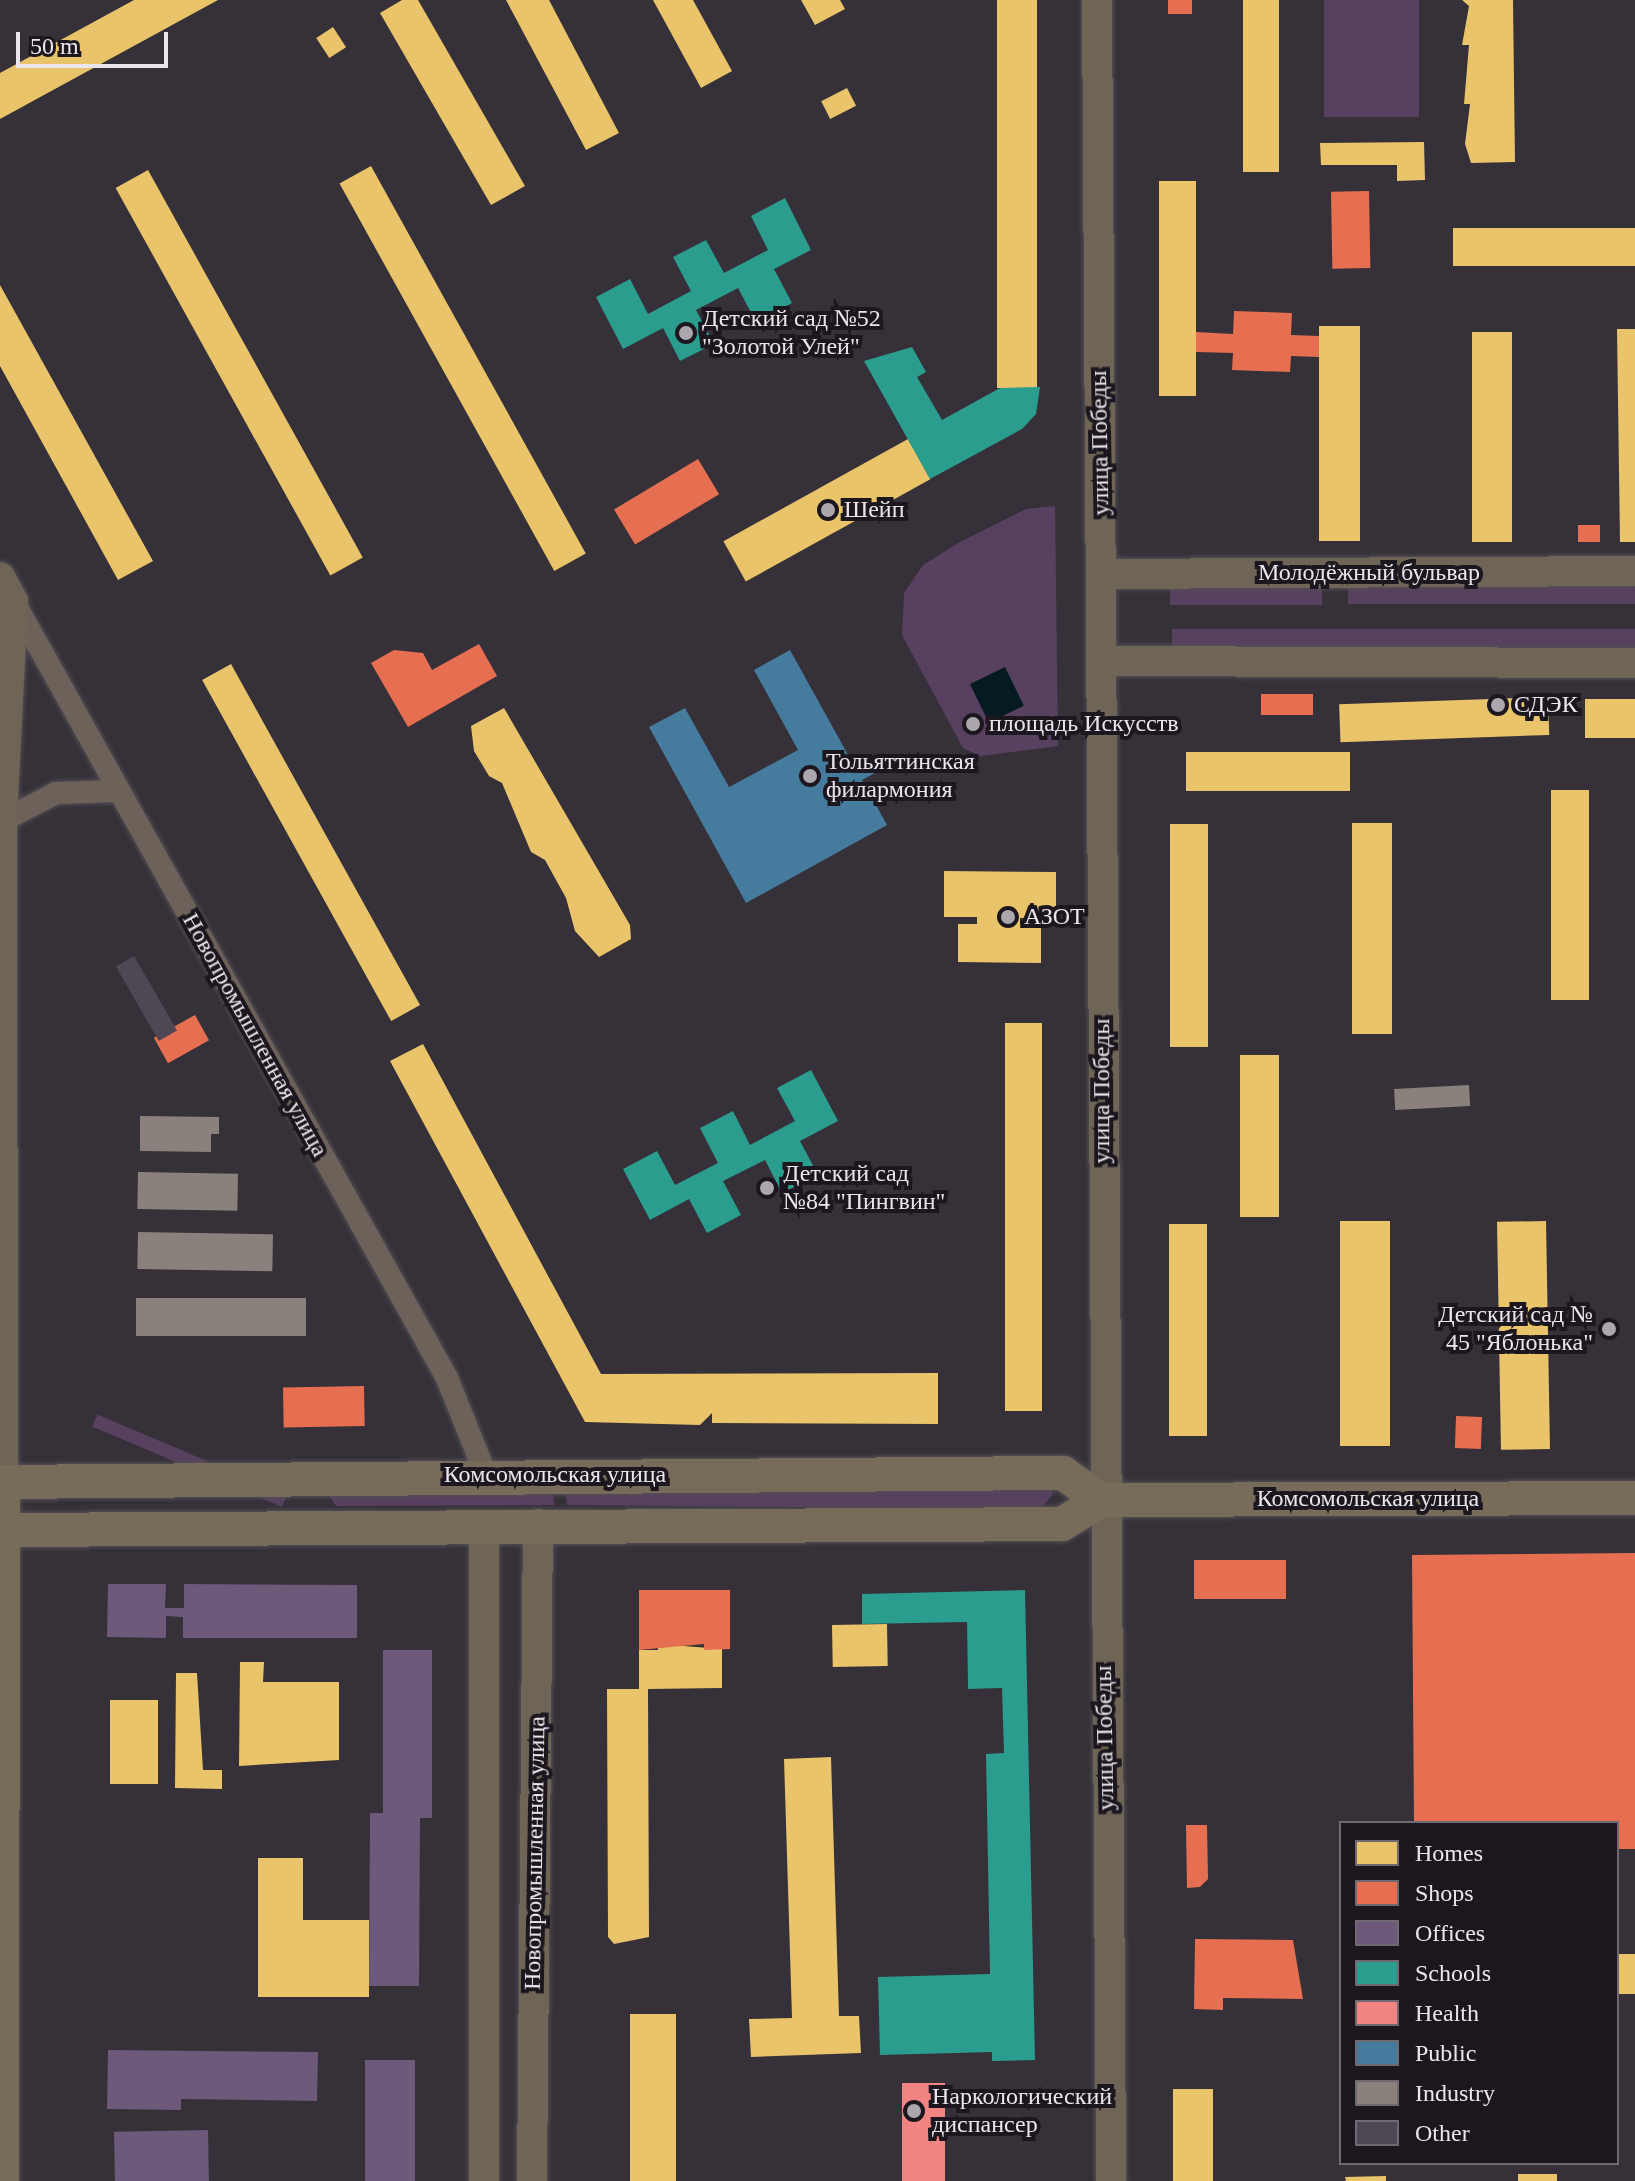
<!DOCTYPE html>
<meta charset="utf-8">
<style>
body{margin:0}
#map{position:relative;width:1635px;height:2181px;overflow:hidden;background:#363038;font-family:Georgia,serif}
div>[style]{position:absolute}
.green>*{inset:0;background:#584060;transform-origin:0 0}
.water>*{inset:0;background:#061a22;transform-origin:0 0}
.homes>*{inset:0;background:#e9c46a;transform-origin:0 0}
.shops>*{inset:0;background:#e76f51;transform-origin:0 0}
.offices>*{inset:0;background:#6d597a;transform-origin:0 0}
.schools>*{inset:0;background:#2a9d8f}
.health>*{inset:0;background:#f28482;transform-origin:0 0}
.public>*{inset:0;background:#457b9d}
.industry>*{inset:0;background:#8a817c;transform-origin:0 0}
.building>*{inset:0;background:#504754;transform-origin:0 0}
.roads{filter:drop-shadow(0 0 2px #524e54) drop-shadow(0 0 2px #524e54)}
.minor>*{height:22px;margin:-11px;padding:0 11px;transform-origin:11px;border-radius:11px;background:#6c6259}
.secondary>*{height:30px;margin:-15px;padding:0 15px;transform-origin:15px;border-radius:15px;background:#6f6557}
.primary>*{height:34px;margin:-17px;padding:0 17px;transform-origin:17px;border-radius:17px;background:#776b5a}
.dots>*{width:22px;height:22px;translate:-50% -50%;box-sizing:border-box;border:4px solid #1c171e;border-radius:50%}
span{translate:-50% -50%;white-space:nowrap;text-align:center;line-height:1.15;-webkit-text-stroke:8px #1c171e;paint-order:stroke}
.poi-label{font-size:24px;color:#ece5ee}
.left{translate:0 -50%;text-align:left}
.right{translate:-100% -50%;text-align:right}
.street-label{font-size:24px;color:#ece5ee}
.legend{position:absolute;left:1339px;top:1821px;width:280px;height:344px;box-sizing:border-box;background:#1c171e;border:2px solid #6f6971;margin:0;padding:10px 14px;list-style:none;font-size:24px;color:#ece5ee}
.legend li{display:flex;align-items:center;gap:16px;height:40px}
.legend b{width:40px;border:2px solid #6f6971}
.scale{position:absolute;left:16px;top:32px;width:152px;height:36px;box-sizing:border-box;border:4px solid #ece5ee;border-top:0;padding-left:10px;font-size:24px;line-height:28px;white-space:nowrap;color:#ece5ee;-webkit-text-stroke:6px #1c171e;paint-order:stroke}
</style>
<div id="map">
<div class="green">
<i style="left:1324px;top:0;width:95px;height:117px"></i>
<i style="clip-path:polygon(1055px 506px,1058px 746px,980px 756px,963px 748px,902px 635px,904px 593px,923px 565px,960px 542px,1026px 509px)"></i>
<i style="left:1635px;top:584px;width:20px;height:287px;rotate:90deg"></i>
<i style="left:1322px;top:586px;width:19px;height:152px;rotate:90deg"></i>
<i style="left:1172px;top:629px;width:463px;height:19px"></i>
<i style="clip-path:polygon(553px 1485px,554px 1505px,336px 1506px,329px 1496px)"></i>
<i style="clip-path:polygon(565px 1485px,1050px 1489px,1053px 1494px,1041px 1509px,567px 1505px)"></i>
<i style="left:287px;top:1495px;width:13px;height:206px;rotate:113deg"></i>
</div>
<div class="water">
<i style="left:1005px;top:667px;width:43px;height:39px;rotate:64deg"></i>
</div>
<div class="homes">
<i style="clip-path:polygon(134px 0,218px 0,0 119px,0 73px)"></i>
<i style="clip-path:polygon(402px 0,418px 0,525px 186px,491px 205px,380px 13px)"></i>
<i style="clip-path:polygon(506px 0,549px 0,619px 133px,586px 150px)"></i>
<i style="clip-path:polygon(653px 0,693px 0,732px 71px,701px 88px)"></i>
<i style="clip-path:polygon(801px 0,840px 0,845px 9px,815px 25px)"></i>
<i style="left:997px;top:0;width:40px;height:388px"></i>
<i style="left:1243px;top:0;width:36px;height:172px"></i>
<i style="clip-path:polygon(1462px 0,1513px 0,1515px 162px,1471px 163px,1465px 144px,1470px 104px,1464px 104px,1469px 45px,1462px 45px,1469px 6px)"></i>
<i style="left:333px;top:27px;width:24px;height:20px;rotate:57deg"></i>
<i style="left:847px;top:88px;width:20px;height:29px;rotate:63deg"></i>
<i style="clip-path:polygon(1424px 142px,1425px 180px,1397px 181px,1397px 165px,1321px 165px,1320px 143px)"></i>
<i style="left:371px;top:166px;width:443px;height:36px;rotate:61deg"></i>
<i style="left:148px;top:170px;width:443px;height:37px;rotate:61deg"></i>
<i style="left:1159px;top:181px;width:37px;height:215px"></i>
<i style="left:1635px;top:228px;width:38px;height:182px;rotate:90deg"></i>
<i style="clip-path:polygon(0 285px,153px 561px,118px 580px,0 366px)"></i>
<i style="left:1319px;top:326px;width:41px;height:215px"></i>
<i style="clip-path:polygon(1617px 329px,1635px 329px,1635px 542px,1620px 542px)"></i>
<i style="left:1472px;top:332px;width:40px;height:210px"></i>
<i style="left:908px;top:439px;width:46px;height:211px;rotate:61deg"></i>
<i style="left:231px;top:664px;width:390px;height:33px;rotate:61deg"></i>
<i style="left:1548px;top:697px;width:38px;height:209px;rotate:88deg"></i>
<i style="left:1585px;top:699px;width:50px;height:39px"></i>
<i style="clip-path:polygon(504px 708px,630px 925px,631px 939px,599px 957px,575px 931px,566px 898px,545px 860px,531px 852px,502px 783px,489px 776px,474px 751px,471px 726px)"></i>
<i style="left:1350px;top:752px;width:39px;height:164px;rotate:90deg"></i>
<i style="left:1551px;top:790px;width:38px;height:210px"></i>
<i style="left:1352px;top:823px;width:40px;height:211px"></i>
<i style="left:1170px;top:824px;width:38px;height:223px"></i>
<i style="clip-path:polygon(944px 871px,1056px 872px,1056px 918px,1020px 918px,1020px 924px,1041px 924px,1041px 963px,958px 962px,958px 924px,977px 924px,977px 917px,944px 917px)"></i>
<i style="left:1005px;top:1023px;width:37px;height:388px"></i>
<i style="clip-path:polygon(423px 1044px,601px 1374px,938px 1373px,938px 1424px,712px 1423px,712px 1413px,700px 1425px,585px 1422px,390px 1061px)"></i>
<i style="left:1240px;top:1055px;width:39px;height:162px"></i>
<i style="left:1340px;top:1221px;width:50px;height:225px"></i>
<i style="left:1546px;top:1221px;width:228px;height:49px;rotate:89deg"></i>
<i style="left:1169px;top:1224px;width:38px;height:212px"></i>
<i style="left:887px;top:1624px;width:42px;height:55px;rotate:89deg"></i>
<i style="clip-path:polygon(658px 1644px,722px 1649px,722px 1688px,648px 1689px,649px 1937px,614px 1944px,608px 1937px,607px 1689px,639px 1689px,639px 1650px,658px 1650px)"></i>
<i style="clip-path:polygon(240px 1662px,264px 1662px,263px 1682px,339px 1682px,339px 1760px,239px 1766px)"></i>
<i style="clip-path:polygon(176px 1673px,197px 1673px,203px 1770px,222px 1770px,222px 1789px,175px 1788px)"></i>
<i style="left:110px;top:1700px;width:48px;height:84px"></i>
<i style="clip-path:polygon(831px 1757px,839px 2016px,859px 2016px,861px 2053px,751px 2057px,749px 2019px,792px 2018px,784px 1759px)"></i>
<i style="clip-path:polygon(258px 1858px,303px 1858px,303px 1920px,369px 1920px,369px 1997px,258px 1997px)"></i>
<i style="left:1617px;top:1954px;width:18px;height:40px"></i>
<i style="left:630px;top:2014px;width:46px;height:167px"></i>
<i style="left:1213px;top:2089px;width:92px;height:40px;rotate:90deg"></i>
<i style="left:1518px;top:2174px;width:39px;height:7px"></i>
<i style="clip-path:polygon(1386px 2176px,1386px 2181px,1346px 2181px,1345px 2177px)"></i>
</div>
<div class="shops">
<i style="left:1168px;top:0;width:24px;height:14px"></i>
<i style="left:1369px;top:191px;width:77px;height:38px;rotate:89deg"></i>
<i style="clip-path:polygon(1234px 311px,1292px 313px,1291px 335px,1319px 336px,1319px 357px,1291px 356px,1290px 372px,1232px 370px,1233px 353px,1196px 352px,1196px 332px,1233px 334px)"></i>
<i style="left:698px;top:459px;width:41px;height:98px;rotate:59deg"></i>
<i style="left:1578px;top:525px;width:22px;height:17px"></i>
<i style="clip-path:polygon(479px 644px,497px 676px,408px 727px,371px 663px,394px 650px,423px 653px,432px 670px)"></i>
<i style="left:1261px;top:694px;width:52px;height:21px"></i>
<i style="left:195px;top:1015px;width:29px;height:47px;rotate:61deg"></i>
<i style="left:364px;top:1386px;width:40px;height:81px;rotate:89deg"></i>
<i style="left:1456px;top:1416px;width:26px;height:32px;rotate:2deg"></i>
<i style="clip-path:polygon(1635px 1553px,1635px 1849px,1617px 1849px,1617px 1823px,1414px 1823px,1412px 1555px)"></i>
<i style="left:1194px;top:1560px;width:92px;height:39px"></i>
<i style="clip-path:polygon(639px 1590px,730px 1590px,730px 1649px,704px 1650px,704px 1644px,639px 1650px)"></i>
<i style="clip-path:polygon(1186px 1825px,1207px 1825px,1208px 1879px,1200px 1887px,1187px 1888px)"></i>
<i style="clip-path:polygon(1195px 1939px,1293px 1940px,1303px 1999px,1223px 1998px,1223px 2010px,1194px 2009px)"></i>
</div>
<div class="offices">
<i style="clip-path:polygon(108px 1584px,166px 1584px,165px 1608px,184px 1608px,184px 1584px,357px 1585px,357px 1638px,183px 1638px,183px 1617px,166px 1616px,166px 1638px,107px 1637px)"></i>
<i style="clip-path:polygon(383px 1650px,432px 1650px,432px 1818px,420px 1818px,419px 1986px,369px 1986px,370px 1813px,383px 1813px)"></i>
<i style="clip-path:polygon(108px 2050px,318px 2052px,317px 2101px,181px 2099px,181px 2110px,107px 2109px)"></i>
<i style="left:365px;top:2060px;width:50px;height:121px"></i>
<i style="left:208px;top:2130px;width:51px;height:94px;rotate:89deg"></i>
</div>
<div class="schools">
<i style="clip-path:polygon(785px 198px,811px 250px,774px 269px,792px 303px,756px 322px,738px 288px,696px 310px,714px 344px,680px 361px,663px 328px,623px 349px,596px 297px,630px 279px,648px 314px,691px 291px,673px 257px,706px 240px,724px 273px,768px 250px,751px 216px)"></i>
<i style="clip-path:polygon(912px 347px,926px 372px,917px 377px,942px 420px,1000px 388px,1040px 387px,1036px 414px,1022px 429px,930px 479px,864px 361px)"></i>
<i style="clip-path:polygon(811px 1070px,838px 1121px,800px 1141px,818px 1175px,782px 1193px,765px 1160px,723px 1181px,741px 1215px,707px 1233px,689px 1199px,650px 1220px,623px 1169px,657px 1151px,675px 1185px,718px 1163px,700px 1128px,733px 1111px,750px 1145px,795px 1121px,777px 1088px)"></i>
<i style="clip-path:polygon(1025px 1590px,1035px 2060px,992px 2061px,992px 2052px,880px 2055px,878px 1977px,990px 1974px,986px 1754px,1004px 1753px,1002px 1688px,968px 1689px,967px 1622px,862px 1624px,862px 1594px)"></i>
</div>
<div class="health">
<i style="left:902px;top:2083px;width:43px;height:98px"></i>
</div>
<div class="public">
<i style="clip-path:polygon(790px 650px,852px 762px,867px 754px,877px 772px,862px 780px,887px 825px,746px 903px,649px 727px,685px 708px,729px 787px,798px 750px,754px 670px)"></i>
</div>
<div class="industry">
<i style="left:1469px;top:1085px;width:21px;height:75px;rotate:87deg"></i>
<i style="clip-path:polygon(140px 1116px,219px 1117px,219px 1134px,211px 1134px,211px 1152px,140px 1151px)"></i>
<i style="left:138px;top:1172px;width:100px;height:37px;rotate:1deg"></i>
<i style="left:138px;top:1232px;width:135px;height:37px;rotate:1deg"></i>
<i style="left:136px;top:1298px;width:170px;height:38px"></i>
</div>
<div class="building">
<i style="left:134px;top:956px;width:86px;height:21px;rotate:60deg"></i>
</div>
<div class="roads">
<div class="minor">
<i style="left:14px;top:602px;width:889px;rotate:60.84deg"></i>
<i style="left:447px;top:1378px;width:105px;rotate:68.1deg"></i>
<i style="left:2px;top:821px;width:61px;rotate:-27.4deg"></i>
<i style="left:56px;top:793px;width:60px;rotate:-1.9deg"></i>
</div>
<div class="secondary">
<i style="left:1097px;top:0;width:2181px;rotate:89.63deg"></i>
<i style="left:1102px;top:574px;width:533px;rotate:-0.32deg"></i>
<i style="left:0;top:577px;width:27px;rotate:62deg"></i>
<i style="left:13px;top:601px;width:220px;rotate:92.9deg"></i>
<i style="left:2px;top:821px;width:661px;rotate:89.91deg"></i>
<i style="left:1104px;top:661px;width:531px;rotate:0.22deg"></i>
<i style="left:484px;top:1525px;width:656px;rotate:90deg"></i>
<i style="left:532px;top:2181px;width:657px;rotate:-89.48deg"></i>
</div>
<div class="primary">
<i style="left:0;top:1482px;width:1063px;rotate:-0.49deg"></i>
<i style="left:1063px;top:1473px;width:47px;rotate:35.4deg"></i>
<i style="left:0;top:1530px;width:1062px;rotate:-0.32deg"></i>
<i style="left:1062px;top:1524px;width:46px;rotate:-31.6deg"></i>
<i style="left:1101px;top:1500px;width:534px;rotate:-0.21deg"></i>
<i style="left:2px;top:2181px;width:699px;rotate:-89.92deg"></i>
</div>
</div>
<div class="dots">
<i style="left:686px;top:333px;background:#aca6ae"></i>
<i style="left:828px;top:510px;background:#aca6ae"></i>
<i style="left:1498px;top:705px;background:#aca6ae"></i>
<i style="left:973px;top:724px;background:#aca6ae"></i>
<i style="left:810px;top:776px;background:#aca6ae"></i>
<i style="left:1008px;top:917px;background:#aca6ae"></i>
<i style="left:767px;top:1188px;background:#aca6ae"></i>
<i style="left:1609px;top:1329px;background:#aca6ae"></i>
<i style="left:914px;top:2111px;background:#aca6ae"></i>
</div>
<div class="poi-label">
<span class="left" style="left:702px;top:333px">Детский сад №52<br>"Золотой Улей"</span>
<span class="left" style="left:844px;top:510px">Шейп</span>
<span class="left" style="left:1514px;top:705px">СДЭК</span>
<span class="left" style="left:989px;top:724px">площадь Искусств</span>
<span class="left" style="left:826px;top:776px">Тольяттинская<br>филармония</span>
<span class="left" style="left:1024px;top:917px">АЗОТ</span>
<span class="left" style="left:783px;top:1188px">Детский сад<br>№84 "Пингвин"</span>
<span class="right" style="left:1593px;top:1329px">Детский сад №<br>45 "Яблонька"</span>
<span class="left" style="left:932px;top:2111px">Наркологический<br>диспансер</span>
</div>
<div class="street-label">
<span style="left:1100px;top:443px;rotate:-91deg">улица Победы</span>
<span style="left:1369px;top:573px">Молодёжный бульвар</span>
<span style="left:255px;top:1035px;rotate:61deg">Новопромышленная улица</span>
<span style="left:1102px;top:1091px;rotate:-90deg">улица Победы</span>
<span style="left:555px;top:1475px">Комсомольская улица</span>
<span style="left:1368px;top:1499px">Комсомольская улица</span>
<span style="left:1105px;top:1738px;rotate:-91deg">улица Победы</span>
<span style="left:535px;top:1853px;rotate:-89deg">Новопромышленная улица</span>
</div>
<ul class="legend">
<li><b style="height:22px;background:#e9c46a"></b>Homes</li>
<li><b style="height:22px;background:#e76f51"></b>Shops</li>
<li><b style="height:22px;background:#6d597a"></b>Offices</li>
<li><b style="height:22px;background:#2a9d8f"></b>Schools</li>
<li><b style="height:22px;background:#f28482"></b>Health</li>
<li><b style="height:22px;background:#457b9d"></b>Public</li>
<li><b style="height:22px;background:#8a817c"></b>Industry</li>
<li><b style="height:22px;background:#504754"></b>Other</li>
</ul>
<div class="scale">50 m</div>
</div>
